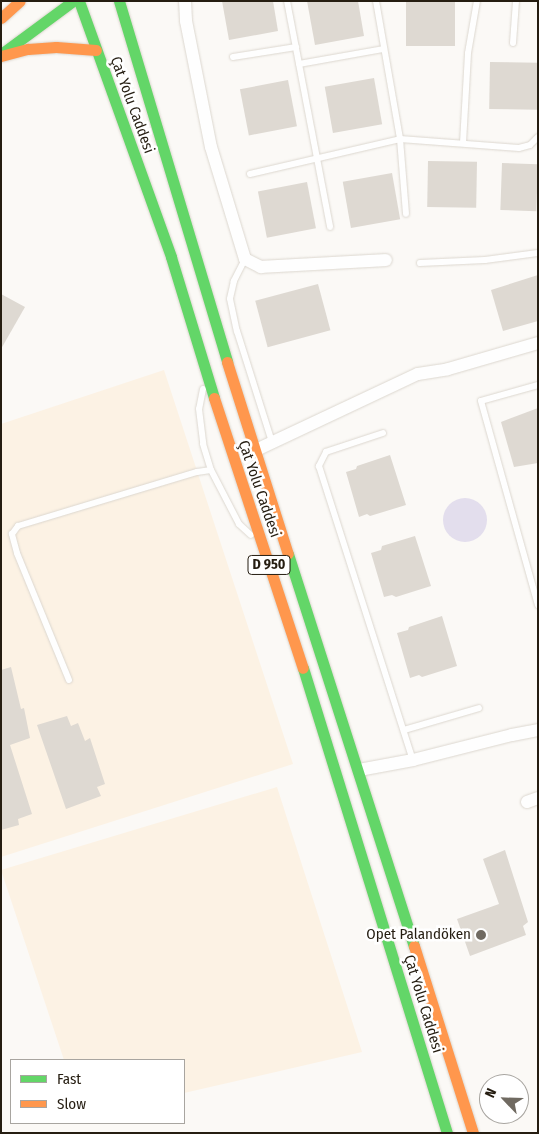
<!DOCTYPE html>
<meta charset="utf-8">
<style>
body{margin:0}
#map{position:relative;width:539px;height:1134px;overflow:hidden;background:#fbf9f6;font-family:"Fira Sans Condensed",sans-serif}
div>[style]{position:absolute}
.built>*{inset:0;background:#fcf2e4}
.green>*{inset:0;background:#e3deed}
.round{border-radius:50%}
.building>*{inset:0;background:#ded9d2;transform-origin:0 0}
.roads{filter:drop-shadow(0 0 1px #dcd7cf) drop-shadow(0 0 1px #dcd7cf)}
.lane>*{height:6px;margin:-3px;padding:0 3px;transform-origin:3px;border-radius:3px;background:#fefefe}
.street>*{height:12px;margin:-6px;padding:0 6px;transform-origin:6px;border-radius:6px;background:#fefefe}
.fast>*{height:11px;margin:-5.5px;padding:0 5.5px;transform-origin:5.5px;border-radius:5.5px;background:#63d668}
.slow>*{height:11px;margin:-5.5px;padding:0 5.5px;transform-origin:5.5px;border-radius:5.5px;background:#ff974d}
.dots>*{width:14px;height:14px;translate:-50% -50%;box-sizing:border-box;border:2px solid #fff;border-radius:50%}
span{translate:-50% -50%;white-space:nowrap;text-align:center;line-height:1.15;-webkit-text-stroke:5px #fff;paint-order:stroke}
.shield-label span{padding:1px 4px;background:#fff;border:1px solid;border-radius:4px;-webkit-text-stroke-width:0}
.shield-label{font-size:14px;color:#251d11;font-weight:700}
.street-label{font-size:15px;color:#251d11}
.poi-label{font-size:15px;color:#251d11}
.right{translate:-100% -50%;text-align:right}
.frame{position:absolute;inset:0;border:2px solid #251d11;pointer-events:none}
.legend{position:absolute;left:10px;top:1059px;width:175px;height:65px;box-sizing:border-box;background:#fff;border:1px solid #a8a5a0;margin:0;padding:6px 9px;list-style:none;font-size:15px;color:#251d11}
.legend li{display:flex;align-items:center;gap:10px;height:25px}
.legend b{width:25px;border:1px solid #a8a5a0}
.north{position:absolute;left:479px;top:1074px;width:50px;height:50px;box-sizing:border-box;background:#fff;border:1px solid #a8a5a0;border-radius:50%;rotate:294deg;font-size:14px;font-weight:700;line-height:20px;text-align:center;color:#251d11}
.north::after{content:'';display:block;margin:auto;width:18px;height:22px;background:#706a61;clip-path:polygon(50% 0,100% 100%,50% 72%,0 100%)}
</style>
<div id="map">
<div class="built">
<i style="clip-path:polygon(164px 370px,293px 764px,1px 857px,1px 424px)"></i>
<i style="clip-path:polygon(277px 787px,362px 1052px,184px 1093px,184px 1060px,64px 1060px,1px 870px)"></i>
</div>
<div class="green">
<i class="round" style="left:443px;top:498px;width:44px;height:44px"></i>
</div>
<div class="building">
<i style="clip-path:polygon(222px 1px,273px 1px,278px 31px,229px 40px)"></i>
<i style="clip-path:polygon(307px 1px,358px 1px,364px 36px,315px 45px)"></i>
<i style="left:406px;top:1px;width:49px;height:45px"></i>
<i style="left:490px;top:62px;width:48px;height:47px;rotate:1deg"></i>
<i style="left:374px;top:78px;width:47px;height:50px;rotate:80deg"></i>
<i style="left:288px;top:80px;width:47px;height:49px;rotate:79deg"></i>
<i style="left:428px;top:161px;width:49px;height:46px;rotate:1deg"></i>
<i style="left:502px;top:163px;width:36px;height:47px;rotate:2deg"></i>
<i style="left:392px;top:173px;width:47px;height:50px;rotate:80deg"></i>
<i style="left:307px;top:182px;width:47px;height:50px;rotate:79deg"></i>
<i style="clip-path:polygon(538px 275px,538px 321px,503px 331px,491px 290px)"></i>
<i style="left:318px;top:284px;width:48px;height:65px;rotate:75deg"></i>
<i style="clip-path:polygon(1px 294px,25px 307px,1px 349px)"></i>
<i style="clip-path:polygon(538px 408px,538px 463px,514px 467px,501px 422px)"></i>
<i style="clip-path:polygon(390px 455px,406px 505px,370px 516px,367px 514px,359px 517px,346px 472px,356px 469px,357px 466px)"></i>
<i style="clip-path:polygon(415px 536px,431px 586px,396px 597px,392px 595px,384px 597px,371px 553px,381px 550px,382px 546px)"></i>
<i style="clip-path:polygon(442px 616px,457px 666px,422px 677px,419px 675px,410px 678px,397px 633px,408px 630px,409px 627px)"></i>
<i style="clip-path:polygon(11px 667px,21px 709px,24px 708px,30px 738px,10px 745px,32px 814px,18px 819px,19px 825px,1px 830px,1px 670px)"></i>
<i style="clip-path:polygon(67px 716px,71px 726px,78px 723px,85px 741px,90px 738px,105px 784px,97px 787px,101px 796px,66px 809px,37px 725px)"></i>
<i style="clip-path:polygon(505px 850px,528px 922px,523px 926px,526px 935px,470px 956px,457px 919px,499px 904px,483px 859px)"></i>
</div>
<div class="roads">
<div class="lane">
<i style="left:287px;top:1px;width:230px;rotate:79.2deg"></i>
<i style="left:376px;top:1px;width:140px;rotate:80.1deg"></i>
<i style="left:400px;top:139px;width:119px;rotate:4.3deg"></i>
<i style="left:519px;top:148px;width:11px;rotate:-15deg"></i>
<i style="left:530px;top:145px;width:11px;rotate:-45deg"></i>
<i style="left:513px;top:43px;width:42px;rotate:-85.9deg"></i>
<i style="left:233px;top:57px;width:64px;rotate:-9deg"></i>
<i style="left:299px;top:64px;width:85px;rotate:-10.1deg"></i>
<i style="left:463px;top:143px;width:90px;rotate:-86.8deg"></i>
<i style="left:468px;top:53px;width:53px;rotate:-80.2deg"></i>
<i style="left:250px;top:174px;width:154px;rotate:-13.1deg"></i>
<i style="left:400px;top:139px;width:75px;rotate:85.4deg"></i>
<i style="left:245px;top:259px;width:25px;rotate:117deg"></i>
<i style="left:234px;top:281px;width:18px;rotate:103deg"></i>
<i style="left:230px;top:299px;width:33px;rotate:78deg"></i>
<i style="left:237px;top:331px;width:116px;rotate:72.5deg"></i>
<i style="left:420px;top:263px;width:65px;rotate:-2.6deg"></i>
<i style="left:485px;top:260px;width:53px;rotate:-7.5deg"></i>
<i style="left:538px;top:385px;width:59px;rotate:164.3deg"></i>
<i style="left:481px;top:401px;width:212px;rotate:74.4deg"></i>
<i style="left:203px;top:389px;width:20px;rotate:101deg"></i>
<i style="left:199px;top:409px;width:35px;rotate:83deg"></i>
<i style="left:203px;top:444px;width:27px;rotate:73deg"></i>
<i style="left:211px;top:470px;width:61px;rotate:62.6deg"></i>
<i style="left:239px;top:524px;width:16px;rotate:43deg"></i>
<i style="left:383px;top:433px;width:60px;rotate:161.6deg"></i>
<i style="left:326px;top:452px;width:16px;rotate:117deg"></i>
<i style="left:319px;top:466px;width:309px;rotate:72.3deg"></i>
<i style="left:69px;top:680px;width:137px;rotate:-112.3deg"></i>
<i style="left:17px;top:553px;width:20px;rotate:-105deg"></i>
<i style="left:12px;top:534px;width:10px;rotate:-53deg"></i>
<i style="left:18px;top:526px;width:187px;rotate:-16.8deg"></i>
<i style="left:197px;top:472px;width:14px;rotate:-8deg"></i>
<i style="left:404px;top:730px;width:78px;rotate:-16.3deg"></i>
</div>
<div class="street">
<i style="left:185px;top:1px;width:20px;rotate:87deg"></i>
<i style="left:186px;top:21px;width:128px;rotate:78.8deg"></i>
<i style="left:211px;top:147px;width:117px;rotate:73.1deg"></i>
<i style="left:245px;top:259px;width:18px;rotate:27deg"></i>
<i style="left:261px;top:267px;width:125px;rotate:-3.2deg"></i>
<i style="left:254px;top:451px;width:181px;rotate:-25.2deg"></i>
<i style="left:418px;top:374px;width:30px;rotate:-9deg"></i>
<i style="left:448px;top:369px;width:94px;rotate:-16.1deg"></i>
<i style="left:359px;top:770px;width:55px;rotate:-10.5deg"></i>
<i style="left:413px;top:760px;width:102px;rotate:-14.2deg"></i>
<i style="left:512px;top:735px;width:26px;rotate:-11deg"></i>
<i style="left:527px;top:802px;width:12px;rotate:-20deg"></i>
</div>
<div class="fast">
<i style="left:79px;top:1px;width:272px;rotate:70.2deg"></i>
<i style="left:171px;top:257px;width:147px;rotate:73deg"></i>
<i style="left:119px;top:1px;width:377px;rotate:73.3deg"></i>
<i style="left:4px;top:52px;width:86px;rotate:-36.5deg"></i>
<i style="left:288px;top:554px;width:412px;rotate:72.2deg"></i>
<i style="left:303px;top:668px;width:487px;rotate:72.8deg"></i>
</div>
<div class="slow">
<i style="left:1px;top:18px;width:25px;rotate:-42deg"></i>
<i style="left:1px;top:56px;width:28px;rotate:-15deg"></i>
<i style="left:28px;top:49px;width:28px;rotate:-4deg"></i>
<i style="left:56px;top:47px;width:40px;rotate:4.3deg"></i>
<i style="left:227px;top:362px;width:201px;rotate:72.4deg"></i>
<i style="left:214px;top:398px;width:284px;rotate:71.8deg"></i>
<i style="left:414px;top:946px;width:196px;rotate:72.5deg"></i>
</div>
</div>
<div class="dots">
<i style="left:481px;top:935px;background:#706a61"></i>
</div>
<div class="shield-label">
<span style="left:269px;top:565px">D 950</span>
</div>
<div class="street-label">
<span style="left:132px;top:105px;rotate:70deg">Çat Yolu Caddesi</span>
<span style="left:259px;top:489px;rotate:71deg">Çat Yolu Caddesi</span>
<span style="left:423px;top:1004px;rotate:73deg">Çat Yolu Caddesi</span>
</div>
<div class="poi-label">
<span class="right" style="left:471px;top:935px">Opet Palandöken</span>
</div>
<div class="frame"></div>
<ul class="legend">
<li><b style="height:6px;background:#63d668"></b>Fast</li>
<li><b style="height:6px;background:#ff974d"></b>Slow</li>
</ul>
<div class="north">N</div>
</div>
